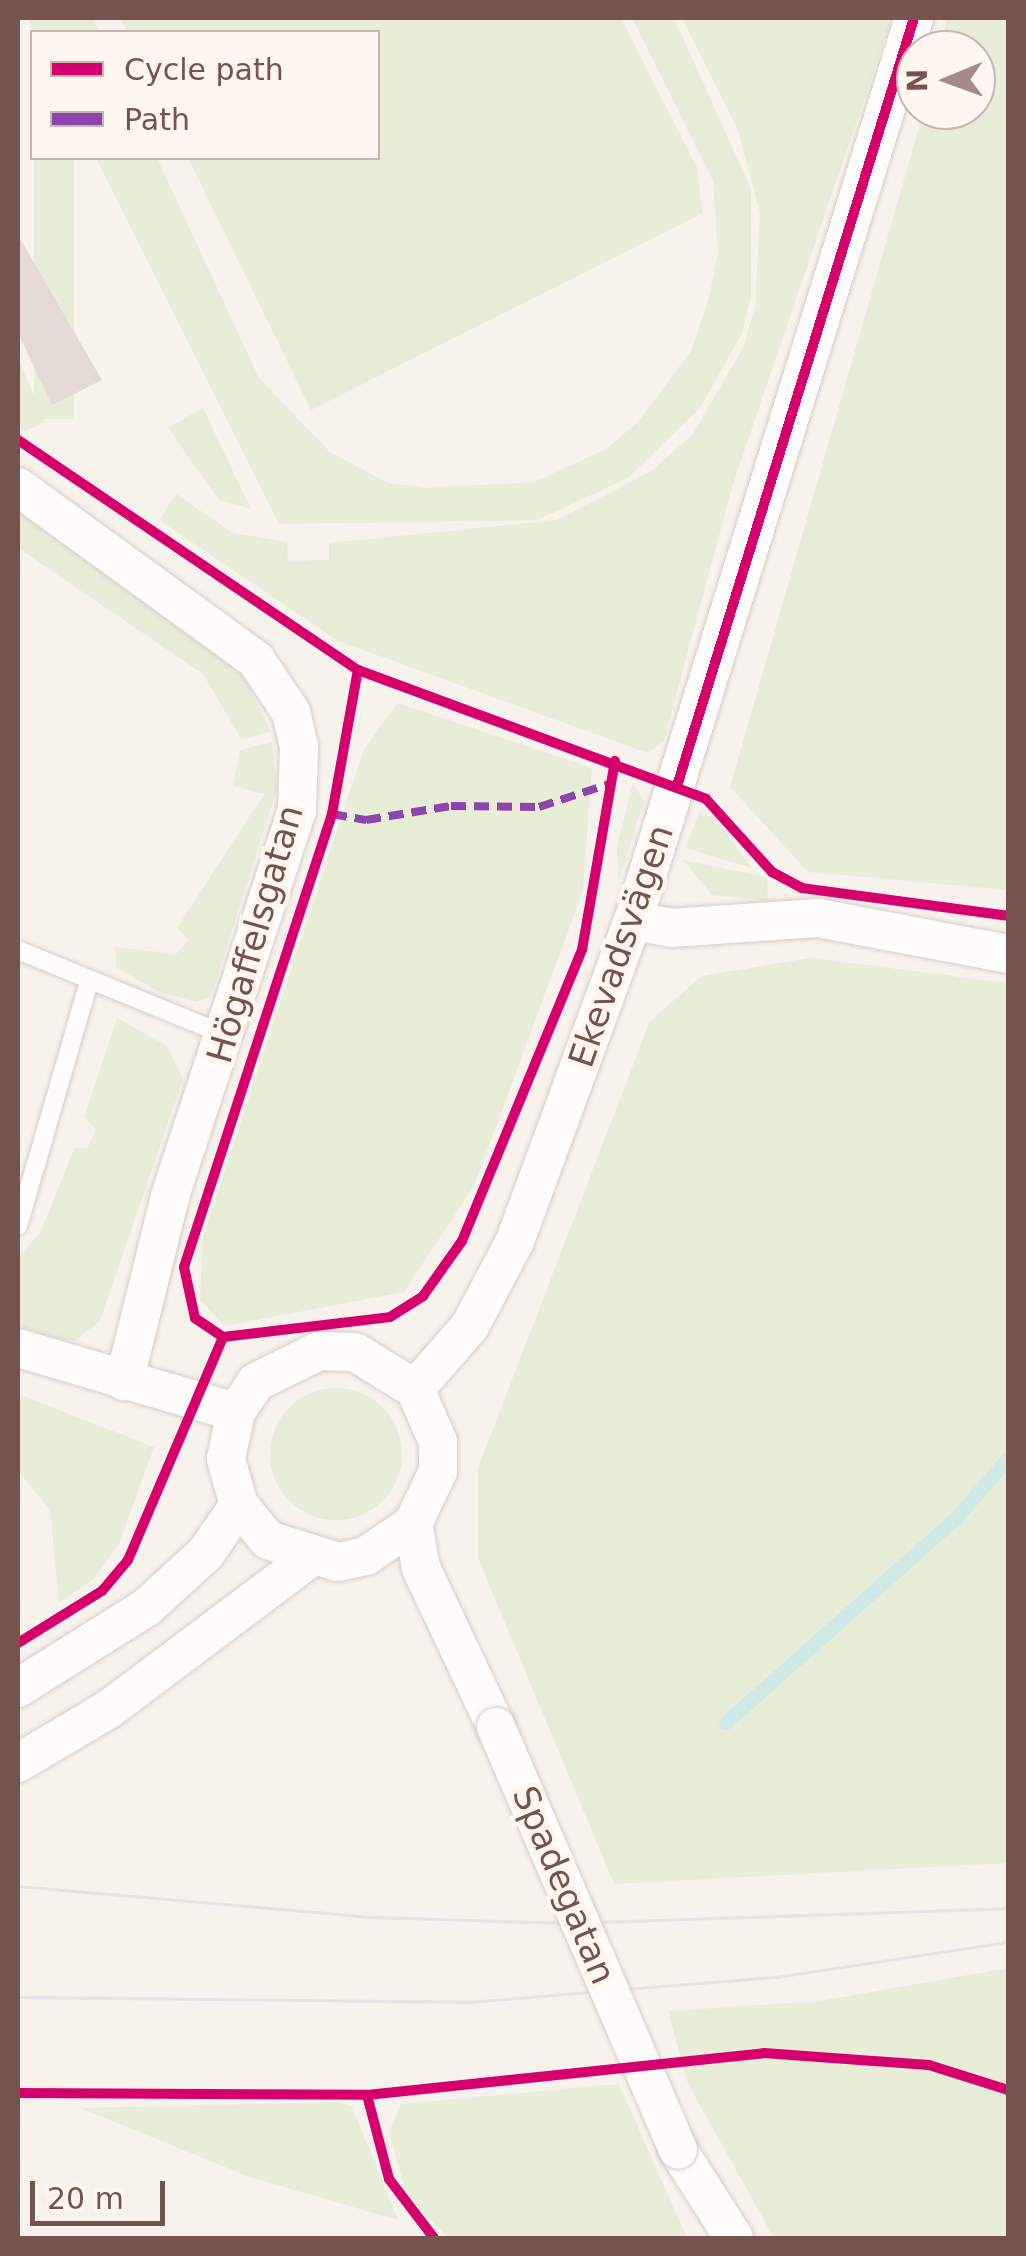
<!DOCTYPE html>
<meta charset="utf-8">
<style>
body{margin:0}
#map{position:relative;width:1026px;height:2256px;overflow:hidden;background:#f8f2ed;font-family:"DejaVu Sans",sans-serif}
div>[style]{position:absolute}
.green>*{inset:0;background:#e8edd8;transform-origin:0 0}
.round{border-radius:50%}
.stream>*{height:14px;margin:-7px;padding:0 7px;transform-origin:7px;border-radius:7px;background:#cfe9e7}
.building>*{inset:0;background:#e4d9d4}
.roads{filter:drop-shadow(0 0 2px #d6cdca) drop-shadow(0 0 2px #d6cdca)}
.lane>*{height:18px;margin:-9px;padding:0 9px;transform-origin:9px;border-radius:9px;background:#fefdfc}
.street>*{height:38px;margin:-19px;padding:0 19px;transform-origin:19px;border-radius:19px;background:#fefdfc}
.tram>*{height:2.5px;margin:-1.25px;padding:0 1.25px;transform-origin:1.25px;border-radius:1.25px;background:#e4e3e5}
.bridges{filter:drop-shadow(0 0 2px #d6cdca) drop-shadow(0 0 2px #d6cdca)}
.street-bridge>*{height:38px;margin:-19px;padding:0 19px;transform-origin:19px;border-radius:19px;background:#fefdfc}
.quiet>*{height:8px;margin-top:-4px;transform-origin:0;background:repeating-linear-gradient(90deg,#8e44ad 0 15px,transparent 0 23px)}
.cycleway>*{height:10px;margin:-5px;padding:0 5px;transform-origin:5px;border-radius:5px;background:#d6006c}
span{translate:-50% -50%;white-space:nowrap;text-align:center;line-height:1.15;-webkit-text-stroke:9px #fef6ef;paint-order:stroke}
.street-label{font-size:35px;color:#76544d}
.frame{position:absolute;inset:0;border:20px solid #76544d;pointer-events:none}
.legend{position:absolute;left:30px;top:30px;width:350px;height:130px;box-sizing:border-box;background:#fef6ef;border:2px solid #c8b5ae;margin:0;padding:12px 18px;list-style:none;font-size:30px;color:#76544d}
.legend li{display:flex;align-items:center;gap:20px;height:50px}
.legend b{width:50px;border:2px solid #c8b5ae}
.north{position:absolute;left:896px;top:30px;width:100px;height:100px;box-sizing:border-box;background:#fef6ef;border:2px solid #c8b5ae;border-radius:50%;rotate:269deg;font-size:28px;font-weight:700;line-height:40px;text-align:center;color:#76544d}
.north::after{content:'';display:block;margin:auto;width:35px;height:45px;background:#a48b85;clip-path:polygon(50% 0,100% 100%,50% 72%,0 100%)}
.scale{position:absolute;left:30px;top:2181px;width:135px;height:45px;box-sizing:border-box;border:5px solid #76544d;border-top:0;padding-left:12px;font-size:30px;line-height:35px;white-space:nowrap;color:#76544d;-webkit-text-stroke:8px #fef6ef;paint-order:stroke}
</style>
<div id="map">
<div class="green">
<i style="clip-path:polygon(27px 18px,93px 18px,100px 32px,34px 32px)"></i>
<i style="clip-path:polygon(120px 18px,621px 18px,697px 168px,703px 213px,311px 410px,188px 158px,378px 158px,378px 32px,127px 32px)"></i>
<i style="clip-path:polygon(632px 18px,674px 18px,751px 189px,751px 296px,742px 333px,700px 408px,628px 478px,537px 520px,279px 524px,96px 158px,157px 158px,259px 378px,330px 452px,388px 483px,423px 488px,534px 482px,606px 449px,638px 422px,691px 351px,709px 298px,718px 253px,713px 181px)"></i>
<i style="clip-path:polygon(682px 18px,892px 18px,733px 484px,664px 740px,648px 753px,338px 641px,159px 520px,176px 494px,233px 533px,287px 542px,288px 561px,329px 560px,329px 543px,557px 520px,650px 472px,692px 435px,743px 348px,755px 307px,760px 213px,738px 130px)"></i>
<i style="clip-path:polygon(947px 18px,1008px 18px,1008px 890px,808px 872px,730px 787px,924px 110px,976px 110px,976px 50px,940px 50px)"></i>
<i style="left:34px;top:158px;width:40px;height:261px"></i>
<i style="clip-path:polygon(18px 358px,45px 422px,25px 431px,18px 426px)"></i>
<i style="clip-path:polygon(203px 408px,251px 509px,219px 500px,168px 428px)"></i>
<i style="clip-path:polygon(18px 512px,213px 646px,244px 678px,271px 732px,241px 739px,203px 674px,18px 548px)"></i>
<i style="clip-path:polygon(398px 703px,592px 768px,583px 891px,474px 1186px,404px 1292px,225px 1326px,200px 1300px,203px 1236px,364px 749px)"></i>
<i style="clip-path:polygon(272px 742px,277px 789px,211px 996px,196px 1002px,157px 991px,116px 967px,115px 947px,176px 954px,189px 940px,177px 928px,264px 794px,233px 786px,240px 750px)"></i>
<i style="clip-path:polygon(633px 783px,644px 801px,618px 883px,617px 845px)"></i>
<i style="clip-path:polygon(699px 813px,715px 818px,752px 868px,685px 848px)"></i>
<i style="clip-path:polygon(683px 860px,767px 877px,768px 901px,712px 895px)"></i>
<i style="clip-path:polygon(810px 958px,1008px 983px,1008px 1863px,614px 1884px,478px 1558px,478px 1468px,650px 1021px,702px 976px)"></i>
<i style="clip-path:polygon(117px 1018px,167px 1046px,183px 1079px,100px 1321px,74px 1341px,57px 1339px,18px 1326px,18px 1257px,40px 1233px,75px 1147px,87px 1149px,96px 1130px,84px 1117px)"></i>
<i class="round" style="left:270px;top:1388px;width:132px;height:132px"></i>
<i style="clip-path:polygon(18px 1394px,154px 1447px,119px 1544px,94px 1579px,59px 1603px,50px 1510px,18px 1471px)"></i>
<i style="clip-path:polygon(1008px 1968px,1008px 2238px,774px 2238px,688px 2084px,668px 2011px,820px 2001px)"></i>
<i style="clip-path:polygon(619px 2084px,687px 2238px,448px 2238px,406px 2193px,389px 2132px,401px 2104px)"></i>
<i style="clip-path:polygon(340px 2102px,352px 2107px,398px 2220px,252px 2178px,80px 2108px)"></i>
</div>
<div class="stream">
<i style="left:726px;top:1723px;width:306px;rotate:-41.6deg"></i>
<i style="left:955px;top:1520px;width:81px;rotate:-49deg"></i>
</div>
<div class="building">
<i style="clip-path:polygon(18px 235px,102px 380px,52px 405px,18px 333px)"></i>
</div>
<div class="roads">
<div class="lane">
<i style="left:18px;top:950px;width:224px;rotate:22.3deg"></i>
<i style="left:18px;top:1226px;width:254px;rotate:-73.8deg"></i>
</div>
<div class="street">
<i style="left:18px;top:487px;width:294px;rotate:36deg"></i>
<i style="left:256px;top:660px;width:63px;rotate:56.1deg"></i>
<i style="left:291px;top:712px;width:35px;rotate:77deg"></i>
<i style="left:299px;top:746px;width:64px;rotate:91.8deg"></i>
<i style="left:297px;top:810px;width:407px;rotate:108.2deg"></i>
<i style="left:170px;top:1197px;width:190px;rotate:104deg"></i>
<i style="left:633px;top:921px;width:39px;rotate:10deg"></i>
<i style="left:671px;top:928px;width:147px;rotate:-3.9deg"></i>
<i style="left:818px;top:918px;width:193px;rotate:10.7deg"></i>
<i style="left:18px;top:1348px;width:227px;rotate:16.4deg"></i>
<i style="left:415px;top:1389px;width:84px;rotate:-48.9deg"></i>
<i style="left:470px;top:1326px;width:96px;rotate:-62.1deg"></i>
<i style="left:515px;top:1241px;width:341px;rotate:-69.8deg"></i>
<i style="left:633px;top:921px;width:946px;rotate:-72.71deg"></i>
<i style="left:413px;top:1524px;width:57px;rotate:145.8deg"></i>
<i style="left:366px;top:1556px;width:29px;rotate:168deg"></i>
<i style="left:338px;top:1562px;width:73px;rotate:-162.6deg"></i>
<i style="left:268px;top:1540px;width:45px;rotate:-129.6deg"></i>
<i style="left:239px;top:1505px;width:48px;rotate:-105.8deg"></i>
<i style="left:226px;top:1459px;width:48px;rotate:-78deg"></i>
<i style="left:236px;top:1412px;width:36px;rotate:-56deg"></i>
<i style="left:256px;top:1382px;width:70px;rotate:-26.2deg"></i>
<i style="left:319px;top:1351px;width:36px;rotate:2deg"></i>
<i style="left:355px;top:1352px;width:70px;rotate:31.7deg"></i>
<i style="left:415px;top:1389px;width:58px;rotate:66.5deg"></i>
<i style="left:438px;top:1442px;width:29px;rotate:90deg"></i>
<i style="left:438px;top:1471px;width:59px;rotate:115.3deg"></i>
<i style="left:413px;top:1524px;width:45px;rotate:79.7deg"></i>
<i style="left:421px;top:1568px;width:176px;rotate:64.7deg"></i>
<i style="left:18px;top:1688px;width:152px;rotate:-32.1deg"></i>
<i style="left:147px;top:1607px;width:80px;rotate:-42.5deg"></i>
<i style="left:206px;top:1553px;width:58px;rotate:-55.5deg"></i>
<i style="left:18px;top:1763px;width:106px;rotate:-30.7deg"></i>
<i style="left:109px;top:1709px;width:250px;rotate:-36.9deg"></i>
<i style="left:678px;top:2150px;width:104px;rotate:57.5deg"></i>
</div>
</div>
<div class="tram">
<i style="left:18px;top:1886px;width:357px;rotate:5deg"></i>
<i style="left:374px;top:1917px;width:193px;rotate:1.8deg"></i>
<i style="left:567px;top:1923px;width:441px;rotate:-1.9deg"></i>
<i style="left:18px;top:1997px;width:451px;rotate:0.6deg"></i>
<i style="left:469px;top:2002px;width:308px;rotate:-4.7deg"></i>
<i style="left:776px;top:1977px;width:235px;rotate:-8.6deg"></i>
</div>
<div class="bridges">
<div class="street-bridge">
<i style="left:496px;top:1727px;width:460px;rotate:66.7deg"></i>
</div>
</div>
<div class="quiet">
<i style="left:332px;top:814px;width:35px;rotate:10deg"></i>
<i style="left:366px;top:820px;width:86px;rotate:-9.4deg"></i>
<i style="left:451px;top:806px;width:88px;rotate:0.7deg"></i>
<i style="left:539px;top:807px;width:77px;rotate:-18.2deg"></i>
</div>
<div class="cycleway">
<i style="left:18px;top:440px;width:410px;rotate:34.1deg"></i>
<i style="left:358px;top:670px;width:371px;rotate:20.3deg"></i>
<i style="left:706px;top:799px;width:98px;rotate:47.9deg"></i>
<i style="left:772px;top:872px;width:34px;rotate:28deg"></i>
<i style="left:802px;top:888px;width:208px;rotate:7.7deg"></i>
<i style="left:677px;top:786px;width:804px;rotate:-72.85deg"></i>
<i style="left:223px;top:1337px;width:34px;rotate:-146deg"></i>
<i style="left:195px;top:1318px;width:52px;rotate:-102.2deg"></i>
<i style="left:184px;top:1267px;width:477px;rotate:-71.9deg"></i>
<i style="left:332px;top:814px;width:146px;rotate:-79.8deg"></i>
<i style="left:18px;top:1643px;width:99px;rotate:-31.8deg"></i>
<i style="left:102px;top:1591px;width:40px;rotate:-50deg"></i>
<i style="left:128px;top:1560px;width:242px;rotate:-66.9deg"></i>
<i style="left:223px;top:1337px;width:168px;rotate:-6.8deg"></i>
<i style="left:390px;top:1317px;width:39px;rotate:-32deg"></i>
<i style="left:423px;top:1296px;width:67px;rotate:-54.7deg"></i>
<i style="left:462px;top:1241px;width:315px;rotate:-67.6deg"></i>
<i style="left:582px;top:950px;width:192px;rotate:-80.1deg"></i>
<i style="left:18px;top:2093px;width:349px;rotate:0.3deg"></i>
<i style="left:367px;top:2095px;width:399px;rotate:-6deg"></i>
<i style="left:764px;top:2053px;width:165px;rotate:4.2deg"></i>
<i style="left:929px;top:2065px;width:83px;rotate:17.6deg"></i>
<i style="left:367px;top:2095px;width:87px;rotate:75.3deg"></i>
<i style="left:389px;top:2179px;width:74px;rotate:52.7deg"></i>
</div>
<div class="street-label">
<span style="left:255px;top:934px;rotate:-74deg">Högaffelsgatan</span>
<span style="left:621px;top:946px;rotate:-71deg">Ekevadsvägen</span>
<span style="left:564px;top:1885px;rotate:67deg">Spadegatan</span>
</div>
<div class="frame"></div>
<ul class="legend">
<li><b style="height:12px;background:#d6006c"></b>Cycle path</li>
<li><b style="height:12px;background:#8e44ad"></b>Path</li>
</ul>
<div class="north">N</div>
<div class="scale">20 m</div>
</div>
